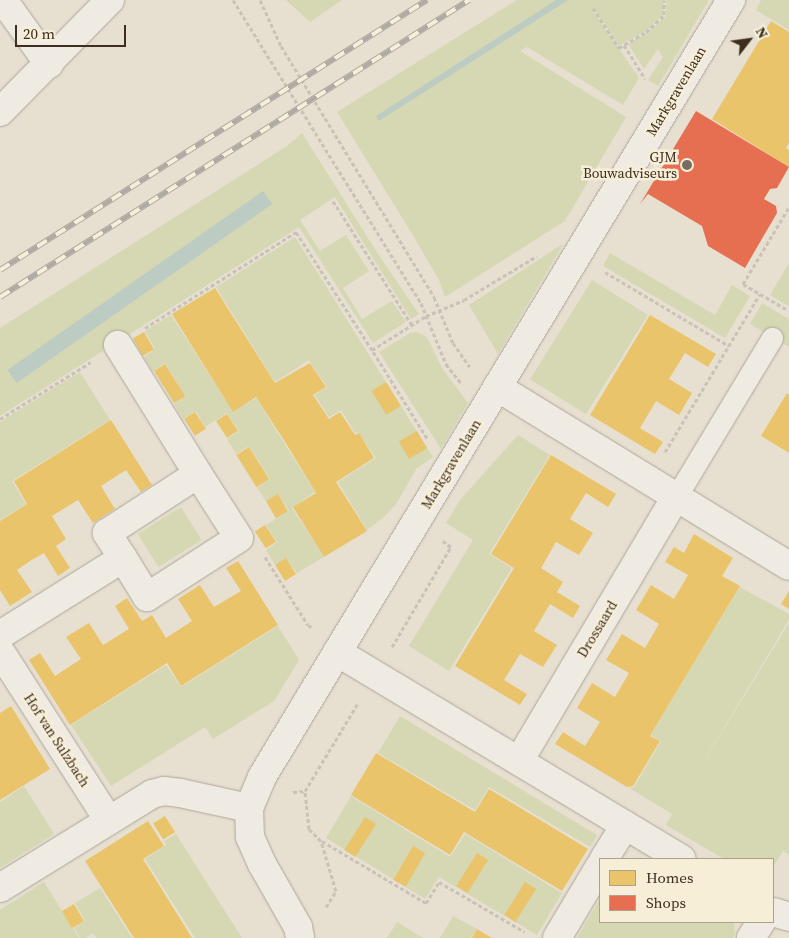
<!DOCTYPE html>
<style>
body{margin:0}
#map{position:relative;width:789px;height:938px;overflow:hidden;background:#e7e0d1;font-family:"Source Serif 4",serif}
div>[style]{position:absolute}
.green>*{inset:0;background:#d6d7b3;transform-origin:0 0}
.water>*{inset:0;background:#bcccc2;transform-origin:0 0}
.homes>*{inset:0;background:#e9c46a;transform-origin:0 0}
.shops>*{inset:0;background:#e76f51}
.path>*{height:3px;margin-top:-1.5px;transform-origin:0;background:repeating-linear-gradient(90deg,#c8c2b9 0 4px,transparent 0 6.5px)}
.roads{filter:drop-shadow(0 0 1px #ada599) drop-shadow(0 0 1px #ada599)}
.lane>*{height:21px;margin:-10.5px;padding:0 10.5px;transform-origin:10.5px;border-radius:10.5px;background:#efebe3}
.street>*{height:28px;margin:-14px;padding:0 14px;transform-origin:14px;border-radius:14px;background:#efebe3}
.rail>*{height:5.5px;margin-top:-2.75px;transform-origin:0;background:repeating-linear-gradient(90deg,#f7eed8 0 11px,#afaaa2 0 22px);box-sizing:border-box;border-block:1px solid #afaaa2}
.dots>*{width:14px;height:14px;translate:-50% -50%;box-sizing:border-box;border:2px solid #f7eed8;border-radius:50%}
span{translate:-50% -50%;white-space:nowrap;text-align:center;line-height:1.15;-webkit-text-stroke:5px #f7eed8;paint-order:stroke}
.street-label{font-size:14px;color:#3d2e20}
.poi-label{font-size:14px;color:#3d2e20}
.right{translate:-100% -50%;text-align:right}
.legend{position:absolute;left:599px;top:858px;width:175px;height:65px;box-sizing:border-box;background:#f7eed8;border:1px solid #ada18e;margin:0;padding:6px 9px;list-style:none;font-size:15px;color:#3d2e20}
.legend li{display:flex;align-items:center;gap:10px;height:25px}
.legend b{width:25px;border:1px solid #ada18e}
.north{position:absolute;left:724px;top:15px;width:50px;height:50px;-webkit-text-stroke:4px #f7eed8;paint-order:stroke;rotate:60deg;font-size:14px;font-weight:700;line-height:20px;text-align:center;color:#3d2e20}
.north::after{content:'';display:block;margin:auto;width:18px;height:22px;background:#3d2e20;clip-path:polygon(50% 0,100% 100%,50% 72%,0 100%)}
.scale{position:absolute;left:15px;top:25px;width:111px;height:22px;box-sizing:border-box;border:2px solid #3d2e20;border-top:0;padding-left:6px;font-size:15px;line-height:18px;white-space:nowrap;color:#3d2e20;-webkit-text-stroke:4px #f7eed8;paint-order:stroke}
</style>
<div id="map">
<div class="green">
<i style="clip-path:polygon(286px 0,342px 0,310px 22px)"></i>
<i style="clip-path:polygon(517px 0,663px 0,663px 15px,645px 31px,619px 46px,594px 8px,592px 9px,639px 78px,623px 105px,527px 47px,520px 51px,626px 117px,565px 221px,445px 297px,439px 280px,414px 237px,337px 112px)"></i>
<i style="clip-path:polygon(666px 0,709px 0,658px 86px,648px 80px,663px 57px,658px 49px,644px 69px,628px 44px,647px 33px,666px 16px)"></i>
<i style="clip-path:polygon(761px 0,789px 0,789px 30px,756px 10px)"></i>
<i style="clip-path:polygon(302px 133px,380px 257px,419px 314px,411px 319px,335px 197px,300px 220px,320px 251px,346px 235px,369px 271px,343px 288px,362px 319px,392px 301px,406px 322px,373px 343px,299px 227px,0 416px,0 328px,287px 146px)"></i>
<i style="clip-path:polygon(295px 237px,433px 457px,417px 468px,396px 504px,385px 516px,367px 530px,338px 482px,376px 458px,358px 432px,355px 433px,341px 410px,329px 417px,315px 395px,327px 387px,309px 360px,275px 382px,216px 287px)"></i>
<i style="clip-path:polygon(564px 243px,498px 354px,469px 305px)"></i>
<i style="clip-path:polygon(610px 253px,715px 315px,732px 285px,750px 296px,725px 338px,603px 266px)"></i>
<i style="clip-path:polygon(789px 263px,789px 306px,770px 295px)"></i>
<i style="left:592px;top:280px;width:66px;height:117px;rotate:32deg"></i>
<i style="clip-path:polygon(762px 303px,789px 319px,789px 347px,750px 324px)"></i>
<i style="clip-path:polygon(171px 315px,233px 412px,256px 398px,315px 492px,292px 508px,324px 557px,297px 573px,286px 558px,275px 565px,266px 550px,277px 542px,266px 525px,289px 511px,278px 494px,266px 501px,257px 488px,270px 479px,249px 446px,236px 454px,227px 439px,239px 431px,227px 413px,205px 427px,196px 411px,183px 419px,174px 404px,185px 396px,165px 363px,153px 371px,144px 357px,155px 349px,145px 331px)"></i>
<i style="clip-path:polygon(417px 332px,427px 337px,442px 368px,468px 403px,441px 449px,379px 352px,410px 333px)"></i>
<i style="clip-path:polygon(80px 372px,110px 420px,12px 481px,26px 504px,0 520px,0 422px)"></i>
<i style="clip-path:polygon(518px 435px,550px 455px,489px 554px,512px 568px,449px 671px,409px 646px,473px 540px,446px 523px,460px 500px)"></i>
<i style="left:181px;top:507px;width:39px;height:51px;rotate:58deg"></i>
<i style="clip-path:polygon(740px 587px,789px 614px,789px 620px,684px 794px,789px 623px,789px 855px,783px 851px,773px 867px,773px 859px,724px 859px,666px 825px,672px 814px,629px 788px,634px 787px,661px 741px,651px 735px)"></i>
<i style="clip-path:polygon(278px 626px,299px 660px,274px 701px,213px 739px,205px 727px,111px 786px,71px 725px,166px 665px,181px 687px)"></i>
<i style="clip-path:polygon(400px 716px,597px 835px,590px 847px,489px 787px,475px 810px,378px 753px)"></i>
<i style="clip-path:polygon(24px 786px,54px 834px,0 868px,0 802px)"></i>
<i style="clip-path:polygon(351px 796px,450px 857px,465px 834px,562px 893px,537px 935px,439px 877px,425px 899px,326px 838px)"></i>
<i style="clip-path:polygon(176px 834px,242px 938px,195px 938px,145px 859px,166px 845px,164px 841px)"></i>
<i style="clip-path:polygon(44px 882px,79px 938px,0 938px,0 910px)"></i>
<i style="clip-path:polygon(100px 888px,132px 938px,96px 938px,93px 933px,86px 938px,80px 938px,74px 928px,85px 921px,75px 903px)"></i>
<i style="clip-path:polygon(600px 899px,600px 922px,734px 922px,735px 934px,733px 938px,577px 938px)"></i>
<i style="clip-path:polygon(453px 916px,477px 929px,471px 938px,440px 938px)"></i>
<i style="clip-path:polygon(397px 922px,423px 938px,387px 938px)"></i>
</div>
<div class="water">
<i style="clip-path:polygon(556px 0,568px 0,379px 121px,376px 116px)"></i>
<i style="left:263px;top:191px;width:16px;height:312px;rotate:55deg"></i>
</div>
<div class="homes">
<i style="clip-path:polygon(771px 21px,789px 32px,789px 143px,786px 148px,789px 150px,789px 167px,712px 119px)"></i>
<i style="clip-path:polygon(215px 288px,275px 383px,310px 363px,326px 387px,313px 395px,329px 419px,340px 412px,355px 435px,359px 433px,374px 458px,336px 482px,367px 531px,324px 557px,293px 507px,316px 493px,287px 445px,256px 397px,233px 412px,172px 314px)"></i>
<i style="clip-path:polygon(650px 315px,716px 354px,708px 367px,685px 353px,669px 379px,692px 393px,679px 415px,656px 401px,640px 428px,663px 442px,655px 454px,590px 415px)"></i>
<i style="left:144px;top:332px;width:20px;height:13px;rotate:60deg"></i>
<i style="left:165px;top:364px;width:38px;height:13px;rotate:58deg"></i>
<i style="left:386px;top:382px;width:28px;height:17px;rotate:58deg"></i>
<i style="clip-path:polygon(787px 393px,789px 395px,789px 453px,761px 436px)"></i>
<i style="left:195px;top:412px;width:20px;height:13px;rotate:57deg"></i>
<i style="left:227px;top:414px;width:20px;height:13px;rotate:57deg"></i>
<i style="clip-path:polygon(111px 420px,152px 485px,141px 492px,126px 470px,101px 486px,115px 509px,93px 523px,78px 500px,52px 516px,66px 539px,56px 546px,70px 568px,58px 576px,44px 553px,30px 561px,17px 570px,32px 592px,10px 606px,0 590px,0 521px,27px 504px,14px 481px)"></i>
<i style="left:417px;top:431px;width:20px;height:21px;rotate:60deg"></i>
<i style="left:249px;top:447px;width:38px;height:15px;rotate:58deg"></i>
<i style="clip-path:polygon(551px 455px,616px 494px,608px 507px,586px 493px,570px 519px,593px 533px,579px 555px,556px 542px,541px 568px,563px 582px,557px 592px,580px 606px,573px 618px,550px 604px,534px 631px,557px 645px,543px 667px,520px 654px,504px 680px,527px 694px,520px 705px,455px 666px,514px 568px,491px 554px)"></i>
<i style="left:278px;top:494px;width:20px;height:14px;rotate:60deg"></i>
<i style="left:265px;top:525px;width:20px;height:12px;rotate:57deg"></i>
<i style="clip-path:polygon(694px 534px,733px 558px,722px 576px,740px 586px,650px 736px,660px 741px,633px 786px,627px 787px,555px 744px,563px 732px,585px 746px,600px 722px,577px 708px,592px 683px,615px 697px,629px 673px,606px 660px,622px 634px,645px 648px,659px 624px,636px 610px,651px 585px,674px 599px,688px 575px,665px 562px,674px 547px,684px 553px)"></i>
<i style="left:286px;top:558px;width:19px;height:13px;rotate:58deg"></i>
<i style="clip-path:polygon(238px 561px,278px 625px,181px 686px,167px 663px,70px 725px,29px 660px,40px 653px,55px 676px,81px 659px,66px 637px,89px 623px,103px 645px,129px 629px,115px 606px,127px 598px,142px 621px,152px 615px,166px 638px,192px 621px,178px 599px,200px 585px,214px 607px,241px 591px,226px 568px)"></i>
<i style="clip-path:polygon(789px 591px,789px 609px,781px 604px)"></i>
<i style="clip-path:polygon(11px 706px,50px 769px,0 800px,0 713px)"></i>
<i style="clip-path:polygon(376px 753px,475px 812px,489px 789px,588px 849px,562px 891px,464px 832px,450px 855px,351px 795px)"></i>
<i style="left:165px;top:816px;width:19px;height:14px;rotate:58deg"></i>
<i style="left:365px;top:817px;width:13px;height:39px;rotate:32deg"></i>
<i style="clip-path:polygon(148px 821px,164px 846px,143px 859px,192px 938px,134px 938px,85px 861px)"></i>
<i style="left:413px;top:846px;width:14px;height:39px;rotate:30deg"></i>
<i style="left:477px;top:853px;width:13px;height:39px;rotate:32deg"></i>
<i style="left:525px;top:882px;width:13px;height:39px;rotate:32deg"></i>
<i style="left:74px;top:904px;width:20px;height:14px;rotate:60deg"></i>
<i style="clip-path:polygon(477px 929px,492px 938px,472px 938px)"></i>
</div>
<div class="shops">
<i style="clip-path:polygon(696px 111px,789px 167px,777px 188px,770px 189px,764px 199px,776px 206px,777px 213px,745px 268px,708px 246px,702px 226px,648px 194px,640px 204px)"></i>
</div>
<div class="path">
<i style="left:233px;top:0;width:357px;rotate:58.2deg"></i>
<i style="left:421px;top:303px;width:66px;rotate:67.7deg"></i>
<i style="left:446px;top:364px;width:24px;rotate:52deg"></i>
<i style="left:260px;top:0;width:51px;rotate:65.5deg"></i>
<i style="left:281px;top:46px;width:294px;rotate:58.6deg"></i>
<i style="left:434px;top:297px;width:50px;rotate:67.6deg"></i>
<i style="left:453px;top:343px;width:29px;rotate:55deg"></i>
<i style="left:593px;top:8px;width:48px;rotate:57deg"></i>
<i style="left:619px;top:48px;width:31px;rotate:-31deg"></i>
<i style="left:646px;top:32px;width:25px;rotate:-43deg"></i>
<i style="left:664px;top:15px;width:15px;rotate:-90deg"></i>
<i style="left:624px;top:45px;width:40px;rotate:58deg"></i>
<i style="left:333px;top:201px;width:147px;rotate:57.5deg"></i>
<i style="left:605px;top:272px;width:144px;rotate:30.8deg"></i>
<i style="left:786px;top:309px;width:50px;rotate:-149.8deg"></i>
<i style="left:743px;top:284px;width:90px;rotate:-59.1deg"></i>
<i style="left:145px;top:328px;width:179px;rotate:-32.4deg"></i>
<i style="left:296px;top:232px;width:140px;rotate:57.2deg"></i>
<i style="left:0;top:419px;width:107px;rotate:-32.1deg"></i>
<i style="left:427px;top:438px;width:104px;rotate:-122deg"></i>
<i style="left:372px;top:350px;width:64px;rotate:-32.2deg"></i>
<i style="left:426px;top:316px;width:41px;rotate:-22.8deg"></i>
<i style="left:464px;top:300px;width:85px;rotate:-31.1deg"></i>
<i style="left:665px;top:452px;width:184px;rotate:-59deg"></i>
<i style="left:265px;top:557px;width:80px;rotate:57.7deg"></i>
<i style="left:308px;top:625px;width:6px;rotate:31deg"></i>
<i style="left:392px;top:647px;width:116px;rotate:-59.5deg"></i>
<i style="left:451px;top:547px;width:10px;rotate:-143deg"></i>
<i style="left:293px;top:792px;width:12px;rotate:-5deg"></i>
<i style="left:322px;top:841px;width:121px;rotate:30.8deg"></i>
<i style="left:426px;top:903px;width:25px;rotate:-58deg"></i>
<i style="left:439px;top:882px;width:99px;rotate:30.2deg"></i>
<i style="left:326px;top:907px;width:19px;rotate:-58deg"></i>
<i style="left:336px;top:891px;width:52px;rotate:-106.7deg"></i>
<i style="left:321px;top:841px;width:17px;rotate:-135deg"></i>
<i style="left:309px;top:829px;width:38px;rotate:-96deg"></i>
<i style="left:305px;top:791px;width:103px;rotate:-58.9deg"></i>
</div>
<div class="roads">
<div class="lane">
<i style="left:676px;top:497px;width:186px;rotate:-58.9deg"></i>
</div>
<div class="street">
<i style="left:3px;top:0;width:79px;rotate:54.3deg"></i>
<i style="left:0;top:112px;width:157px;rotate:-45.5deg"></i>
<i style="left:497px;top:387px;width:342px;rotate:31.5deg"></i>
<i style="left:123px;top:558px;width:46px;rotate:58.4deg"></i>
<i style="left:147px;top:597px;width:109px;rotate:-32.7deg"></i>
<i style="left:239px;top:538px;width:76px;rotate:-122.6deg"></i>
<i style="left:0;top:635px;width:145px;rotate:-32deg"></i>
<i style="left:123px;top:558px;width:30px;rotate:-123deg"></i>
<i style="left:107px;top:533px;width:108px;rotate:-33deg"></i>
<i style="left:198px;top:474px;width:152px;rotate:-121.8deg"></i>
<i style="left:0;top:651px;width:200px;rotate:57.3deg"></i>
<i style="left:337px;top:652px;width:402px;rotate:31deg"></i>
<i style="left:519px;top:761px;width:307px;rotate:-59.3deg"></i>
<i style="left:604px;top:859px;width:40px;rotate:-58deg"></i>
<i style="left:0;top:888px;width:179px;rotate:-31.7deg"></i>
<i style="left:152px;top:794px;width:12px;rotate:-14deg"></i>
<i style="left:164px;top:791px;width:16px;rotate:7deg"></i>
<i style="left:180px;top:793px;width:71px;rotate:12.3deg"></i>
<i style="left:773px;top:912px;width:17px;rotate:17deg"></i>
<i style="left:300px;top:938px;width:11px;rotate:-100deg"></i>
<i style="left:298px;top:927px;width:73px;rotate:-119.7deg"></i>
<i style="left:262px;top:864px;width:30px;rotate:-114deg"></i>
<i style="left:250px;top:837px;width:29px;rotate:-92deg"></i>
<i style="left:249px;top:808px;width:34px;rotate:-67deg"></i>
<i style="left:262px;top:777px;width:908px;rotate:-58.88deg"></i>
<i style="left:557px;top:938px;width:84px;rotate:-59.2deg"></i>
<i style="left:751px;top:938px;width:19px;rotate:-58deg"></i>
</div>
</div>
<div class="rail">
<i style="left:0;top:270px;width:505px;rotate:-32.31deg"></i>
<i style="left:0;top:297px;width:555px;rotate:-32.34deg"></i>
</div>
<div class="dots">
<i style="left:687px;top:165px;background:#786c5e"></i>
</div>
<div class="street-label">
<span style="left:676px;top:91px;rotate:-59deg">Markgravenlaan</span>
<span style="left:451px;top:464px;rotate:-59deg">Markgravenlaan</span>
<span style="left:597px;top:629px;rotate:-59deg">Drossaard</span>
<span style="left:57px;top:740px;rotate:57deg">Hof van Sulzbach</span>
</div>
<div class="poi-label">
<span class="right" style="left:677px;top:165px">GJM<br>Bouwadviseurs</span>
</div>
<ul class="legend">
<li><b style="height:14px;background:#e9c46a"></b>Homes</li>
<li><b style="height:14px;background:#e76f51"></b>Shops</li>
</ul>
<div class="north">N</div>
<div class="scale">20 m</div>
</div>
